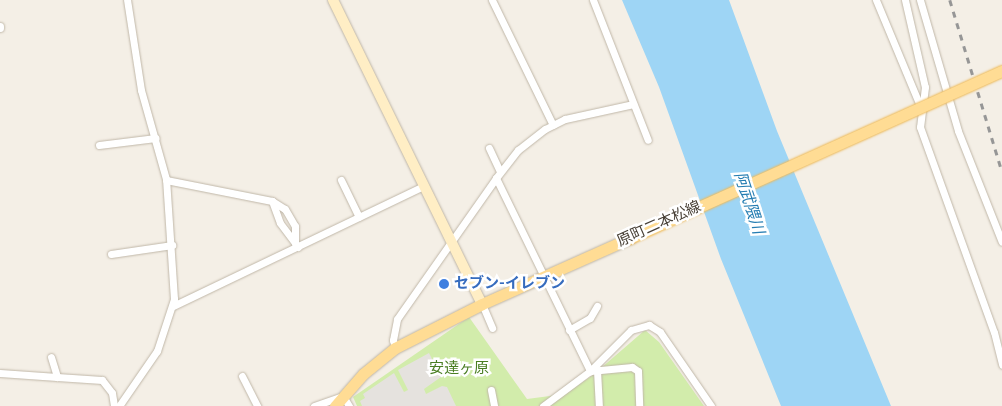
<!DOCTYPE html>
<meta charset="utf-8">
<style>
body{margin:0}
#map{position:relative;width:1002px;height:406px;overflow:hidden;background:#f4efe6;font-family:Roboto,"Noto Sans JP",sans-serif}
div>[style]{position:absolute}
.green>*{inset:0;background:#d2ecab}
.parking>*{inset:0;background:#e5e2de}
.water>*{inset:0;background:#9ed5f5}
.roads{filter:drop-shadow(0 0 1px #c0b7a8) drop-shadow(0 0 1px #c0b7a8)}
.street>*{height:7px;margin:-3.5px;padding:0 3.5px;transform-origin:3.5px;border-radius:3.5px;background:#fff}
.secondary>*{height:10px;margin:-5px;padding:0 5px;transform-origin:5px;border-radius:5px;background:#ffeec5}
.primary>*{height:11px;margin:-5.5px;padding:0 5.5px;transform-origin:5.5px;border-radius:5.5px;background:#ffdc94}
.rail>*{height:2.5px;margin-top:-1.25px;transform-origin:0;background:repeating-linear-gradient(90deg,#969696 0 6px,transparent 0 12px)}
.bridges{filter:drop-shadow(0 0 1px #ecba5c) drop-shadow(0 0 1px #ecba5c)}
.primary-bridge>*{height:11px;margin:-5.5px;padding:0 5.5px;transform-origin:5.5px;border-radius:5.5px;background:#ffdc94}
.dots>*{width:14px;height:14px;translate:-50% -50%;box-sizing:border-box;border:2px solid #fff;border-radius:50%}
span{translate:-50% -50%;white-space:nowrap;text-align:center;line-height:1.15;-webkit-text-stroke:5px #fff;paint-order:stroke}
.street-label{font-size:15px;color:#473f35}
.shop-label{font-size:15px;color:#366cbe;font-weight:700}
.left{translate:0 -50%;text-align:left}
.park-label{font-size:15px;color:#4a7e23}
.water-label{font-size:16px;color:#257db2;font-style:italic}
</style>
<div id="map">
<div class="green">
<i style="clip-path:polygon(469px 317px,527px 399px,565px 394px,593px 375px,645px 330px,659px 342px,704px 406px,357px 406px,353px 397px)"></i>
</div>
<div class="parking">
<i style="clip-path:polygon(429px 353px,441px 377px,424px 389px,426px 394px,442px 386px,447px 387px,456px 406px,362px 406px,360px 401px,365px 398px,363px 394px,394px 373px,404px 392px,408px 390px,398px 370px)"></i>
</div>
<div class="water">
<i style="clip-path:polygon(622px 0,729px 0,777px 131px,891px 406px,781px 406px,721px 259px,659px 87px)"></i>
</div>
<div class="roads">
<div class="street">
<i style="left:492px;top:0;width:139px;rotate:64deg"></i>
<i style="left:593px;top:0;width:150px;rotate:68.6deg"></i>
<i style="left:876px;top:0;width:117px;rotate:67.4deg"></i>
<i style="left:905px;top:0;width:89px;rotate:77.1deg"></i>
<i style="left:925px;top:87px;width:40px;rotate:97.1deg"></i>
<i style="left:920px;top:127px;width:218px;rotate:70.2deg"></i>
<i style="left:994px;top:332px;width:34px;rotate:76deg"></i>
<i style="left:920px;top:0;width:136px;rotate:73.8deg"></i>
<i style="left:958px;top:131px;width:119px;rotate:68.4deg"></i>
<i style="left:0;top:26px;width:2px;rotate:90deg"></i>
<i style="left:99px;top:145px;width:57px;rotate:-7deg"></i>
<i style="left:489px;top:148px;width:26px;rotate:65deg"></i>
<i style="left:496px;top:178px;width:36px;rotate:-52deg"></i>
<i style="left:518px;top:150px;width:34px;rotate:-38deg"></i>
<i style="left:545px;top:129px;width:22px;rotate:-27deg"></i>
<i style="left:565px;top:119px;width:70px;rotate:-12.4deg"></i>
<i style="left:166px;top:180px;width:108px;rotate:11.2deg"></i>
<i style="left:272px;top:201px;width:23px;rotate:70deg"></i>
<i style="left:280px;top:223px;width:30px;rotate:53deg"></i>
<i style="left:341px;top:180px;width:41px;rotate:64.1deg"></i>
<i style="left:272px;top:201px;width:15px;rotate:32deg"></i>
<i style="left:285px;top:209px;width:20px;rotate:60deg"></i>
<i style="left:295px;top:226px;width:17px;rotate:90deg"></i>
<i style="left:111px;top:254px;width:62px;rotate:-8.4deg"></i>
<i style="left:482px;top:304px;width:26px;rotate:67deg"></i>
<i style="left:173px;top:306px;width:278px;rotate:-25.6deg"></i>
<i style="left:569px;top:330px;width:24px;rotate:-30deg"></i>
<i style="left:590px;top:318px;width:14px;rotate:-60deg"></i>
<i style="left:395px;top:348px;width:8px;rotate:-104deg"></i>
<i style="left:393px;top:340px;width:21px;rotate:-79deg"></i>
<i style="left:397px;top:319px;width:172px;rotate:-54.9deg"></i>
<i style="left:496px;top:178px;width:215px;rotate:64deg"></i>
<i style="left:590px;top:371px;width:58px;rotate:-45deg"></i>
<i style="left:631px;top:330px;width:19px;rotate:-16deg"></i>
<i style="left:649px;top:325px;width:13px;rotate:32deg"></i>
<i style="left:660px;top:332px;width:90px;rotate:55.4deg"></i>
<i style="left:51px;top:357px;width:21px;rotate:73deg"></i>
<i style="left:57px;top:377px;width:45px;rotate:3.8deg"></i>
<i style="left:102px;top:380px;width:16px;rotate:52deg"></i>
<i style="left:112px;top:393px;width:13px;rotate:81deg"></i>
<i style="left:597px;top:370px;width:36px;rotate:87deg"></i>
<i style="left:0;top:373px;width:57px;rotate:4deg"></i>
<i style="left:242px;top:376px;width:34px;rotate:63deg"></i>
<i style="left:491px;top:390px;width:16px;rotate:79deg"></i>
<i style="left:119px;top:406px;width:67px;rotate:-55.4deg"></i>
<i style="left:157px;top:351px;width:55px;rotate:-71.9deg"></i>
<i style="left:174px;top:299px;width:120px;rotate:-93.8deg"></i>
<i style="left:166px;top:179px;width:92px;rotate:-105.7deg"></i>
<i style="left:141px;top:90px;width:91px;rotate:-98.8deg"></i>
<i style="left:314px;top:406px;width:31px;rotate:-19deg"></i>
<i style="left:343px;top:396px;width:12px;rotate:59deg"></i>
<i style="left:543px;top:406px;width:59px;rotate:-36.7deg"></i>
<i style="left:590px;top:371px;width:42px;rotate:-5.4deg"></i>
<i style="left:632px;top:367px;width:7px;rotate:34deg"></i>
<i style="left:638px;top:371px;width:35px;rotate:88deg"></i>
</div>
<div class="secondary">
<i style="left:333px;top:0;width:339px;rotate:63.9deg"></i>
</div>
<div class="primary">
<i style="left:335px;top:406px;width:43px;rotate:-48.8deg"></i>
<i style="left:363px;top:374px;width:41px;rotate:-39.1deg"></i>
<i style="left:395px;top:348px;width:97px;rotate:-26.8deg"></i>
<i style="left:482px;top:304px;width:162px;rotate:-24deg"></i>
</div>
</div>
<div class="rail">
<i style="left:950px;top:0;width:179px;rotate:73.1deg"></i>
</div>
<div class="bridges">
<div class="primary-bridge">
<i style="left:630px;top:238px;width:408px;rotate:-24.2deg"></i>
</div>
</div>
<div class="dots">
<i style="left:444px;top:284px;background:#3f7fe0"></i>
</div>
<div class="street-label">
<span style="left:659px;top:224px;rotate:-24deg">原町二本松線</span>
</div>
<div class="shop-label">
<span class="left" style="left:454px;top:284px">セブン-イレブン</span>
</div>
<div class="park-label">
<span style="left:459px;top:369px">安達ヶ原</span>
</div>
<div class="water-label">
<span style="left:749px;top:203px;rotate:72deg">阿武隈川</span>
</div>
</div>
